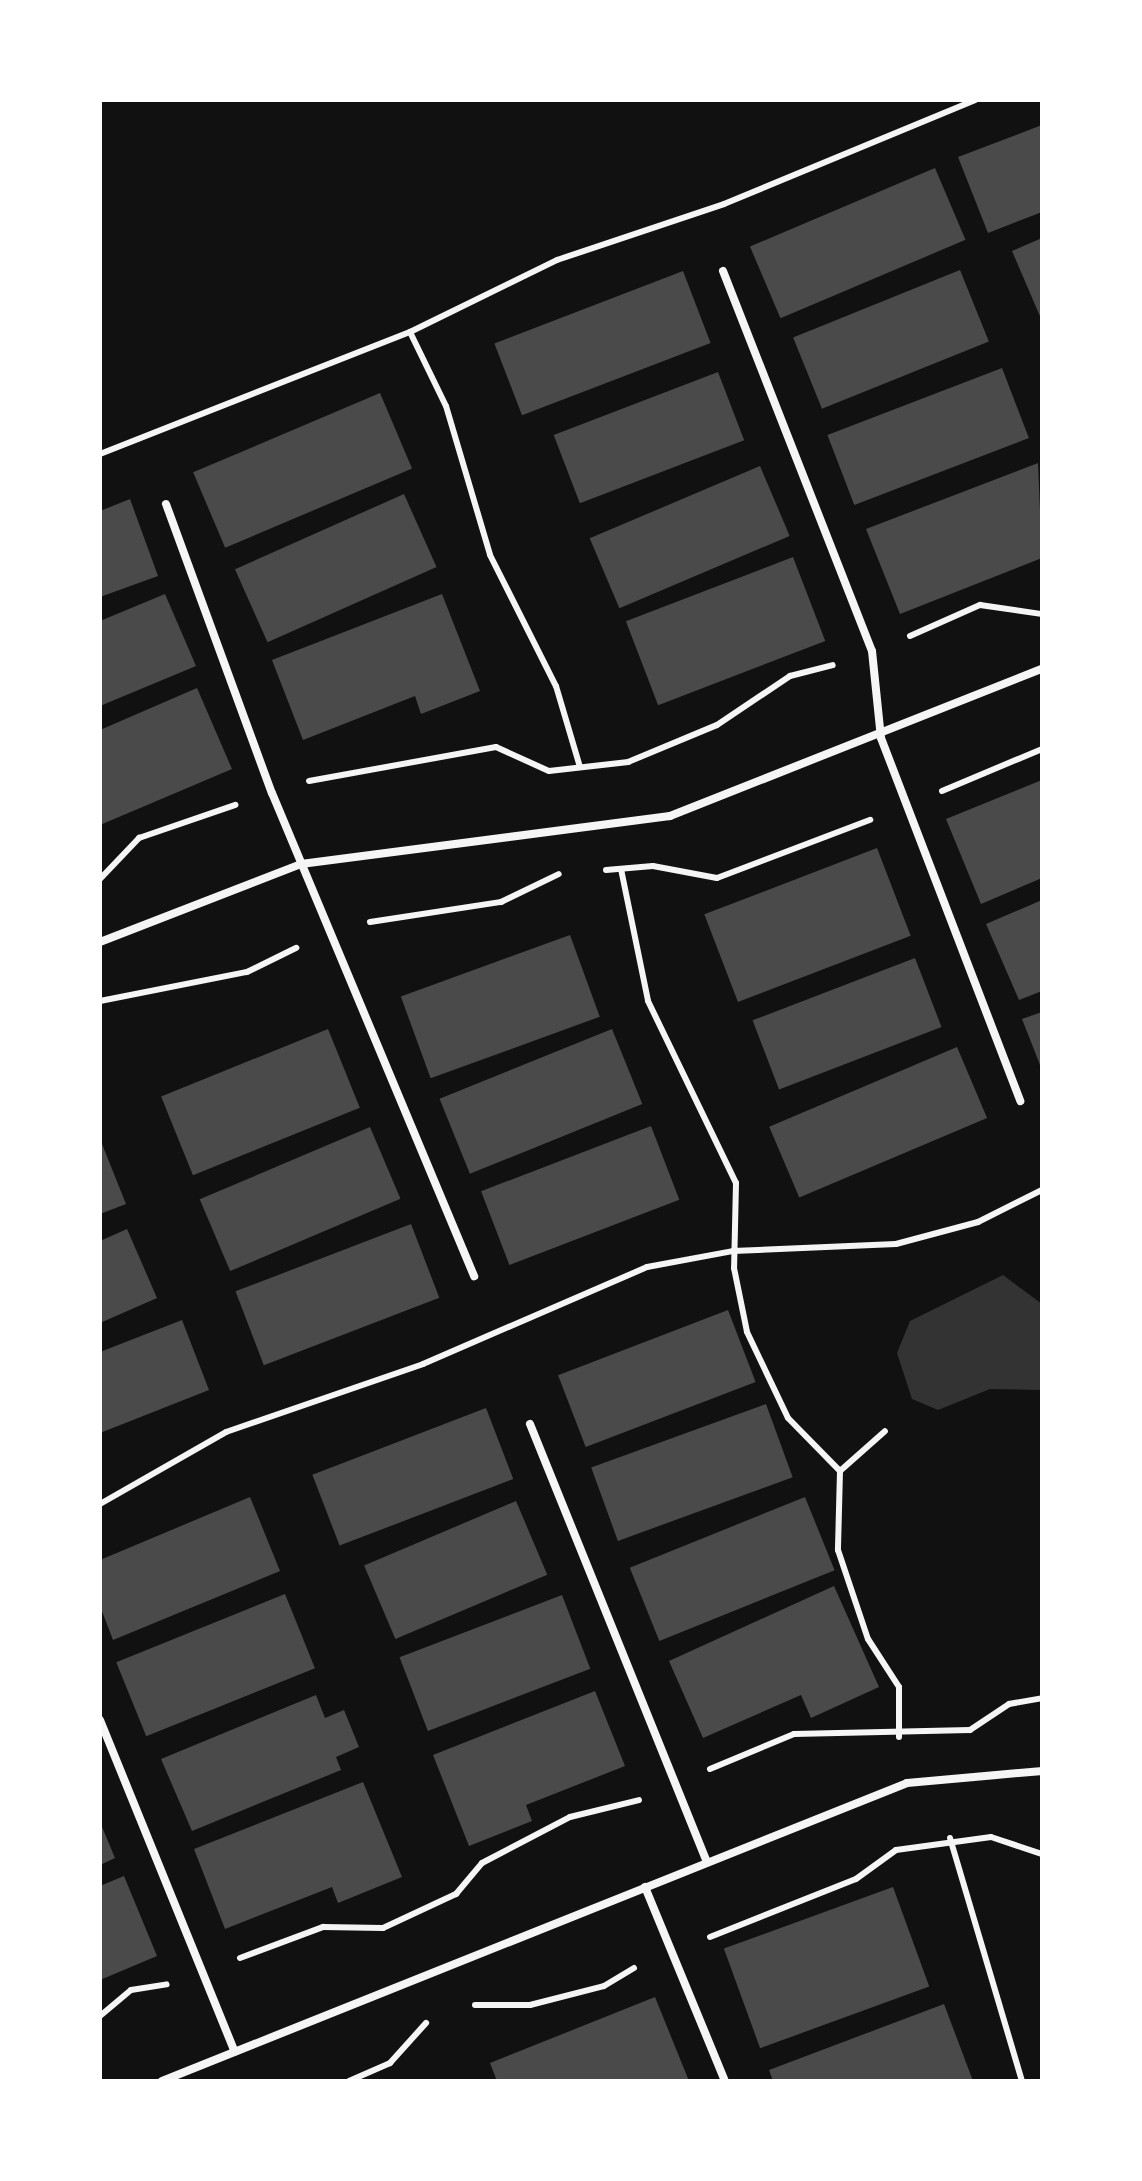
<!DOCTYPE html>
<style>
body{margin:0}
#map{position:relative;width:1142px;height:2181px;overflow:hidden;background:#111;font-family:Overpass,sans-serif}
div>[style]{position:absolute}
.water>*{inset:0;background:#333}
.building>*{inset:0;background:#4a4a4a;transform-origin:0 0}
.path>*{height:6px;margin:-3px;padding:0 3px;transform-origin:3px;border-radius:3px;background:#f5f5f5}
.service>*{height:8px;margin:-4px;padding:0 4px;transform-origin:4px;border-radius:4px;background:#f5f5f5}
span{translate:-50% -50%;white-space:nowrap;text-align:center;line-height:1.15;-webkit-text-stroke:9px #fff;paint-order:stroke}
.frame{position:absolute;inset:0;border:102px solid #fff;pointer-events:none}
</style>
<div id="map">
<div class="water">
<i style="clip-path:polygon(1003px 1275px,1042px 1304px,1042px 1390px,990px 1389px,938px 1410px,912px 1399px,897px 1353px,910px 1321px)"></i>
</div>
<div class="building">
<i style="clip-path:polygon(1042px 125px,1042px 212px,988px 233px,958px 157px)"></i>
<i style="left:935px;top:168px;width:78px;height:201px;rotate:67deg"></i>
<i style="clip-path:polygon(1042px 238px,1042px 321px,1012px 251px)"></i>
<i style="left:960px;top:270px;width:77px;height:180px;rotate:68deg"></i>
<i style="left:683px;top:271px;width:77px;height:202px;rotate:69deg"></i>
<i style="left:1002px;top:368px;width:75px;height:187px;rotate:69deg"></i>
<i style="left:718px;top:372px;width:73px;height:176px;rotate:69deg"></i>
<i style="left:380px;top:393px;width:82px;height:203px;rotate:67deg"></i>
<i style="clip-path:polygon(1038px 463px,1042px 558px,900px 614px,866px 529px)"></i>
<i style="left:760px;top:466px;width:76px;height:185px;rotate:67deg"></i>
<i style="left:404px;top:494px;width:80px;height:185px;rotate:66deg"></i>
<i style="clip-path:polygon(130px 499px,158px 576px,100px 597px,100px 511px)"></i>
<i style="left:793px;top:557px;width:90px;height:179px;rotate:69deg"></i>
<i style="clip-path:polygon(165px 594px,196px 666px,100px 706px,100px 621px)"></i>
<i style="clip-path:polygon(442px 594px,480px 691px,421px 714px,415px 696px,303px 740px,272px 660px)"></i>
<i style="clip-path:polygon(197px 688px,232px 769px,100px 825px,100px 730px)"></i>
<i style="clip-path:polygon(1042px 780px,1042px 878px,981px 904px,946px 819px)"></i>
<i style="left:877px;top:848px;width:94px;height:185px;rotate:69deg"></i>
<i style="clip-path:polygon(1042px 900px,1042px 991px,1019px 1000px,986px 924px)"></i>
<i style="left:570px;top:935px;width:87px;height:180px;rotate:70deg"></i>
<i style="left:915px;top:958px;width:74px;height:174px;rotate:69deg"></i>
<i style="clip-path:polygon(1042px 1012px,1042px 1070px,1022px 1019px)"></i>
<i style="left:328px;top:1029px;width:85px;height:180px;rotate:68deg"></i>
<i style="left:612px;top:1029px;width:81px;height:186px;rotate:68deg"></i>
<i style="left:957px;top:1047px;width:77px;height:204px;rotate:67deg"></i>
<i style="left:651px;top:1126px;width:79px;height:182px;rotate:69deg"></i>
<i style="left:370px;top:1127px;width:78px;height:185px;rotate:67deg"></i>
<i style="clip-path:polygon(100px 1139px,126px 1204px,100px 1214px)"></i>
<i style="left:411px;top:1224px;width:79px;height:188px;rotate:69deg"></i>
<i style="clip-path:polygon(127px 1229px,157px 1298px,100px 1323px,100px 1241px)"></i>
<i style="left:728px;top:1310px;width:77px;height:182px;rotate:69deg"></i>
<i style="clip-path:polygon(182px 1320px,209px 1390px,100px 1433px,100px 1352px)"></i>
<i style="left:766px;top:1404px;width:78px;height:186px;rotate:70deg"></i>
<i style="left:486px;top:1408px;width:76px;height:186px;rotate:69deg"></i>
<i style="clip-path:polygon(250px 1497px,280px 1571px,113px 1640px,100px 1606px,100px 1560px)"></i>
<i style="left:805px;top:1497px;width:79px;height:189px;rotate:68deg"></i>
<i style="left:516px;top:1501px;width:80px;height:165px;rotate:67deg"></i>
<i style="clip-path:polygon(834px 1586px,879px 1687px,811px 1718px,801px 1695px,703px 1738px,669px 1661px)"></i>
<i style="left:285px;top:1594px;width:80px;height:182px;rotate:68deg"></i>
<i style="left:562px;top:1595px;width:79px;height:174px;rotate:69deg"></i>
<i style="clip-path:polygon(595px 1691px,625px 1766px,526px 1805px,532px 1821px,469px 1846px,433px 1755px)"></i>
<i style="clip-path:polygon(316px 1695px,325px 1718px,344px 1710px,359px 1747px,336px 1757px,341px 1770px,192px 1831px,161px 1759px)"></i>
<i style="clip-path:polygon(363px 1782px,402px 1877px,338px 1903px,332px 1887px,225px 1929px,194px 1849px)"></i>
<i style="clip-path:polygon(100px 1822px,115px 1858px,100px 1865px)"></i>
<i style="clip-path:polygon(124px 1876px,157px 1956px,100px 1980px,100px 1886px)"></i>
<i style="left:893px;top:1887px;width:106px;height:180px;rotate:70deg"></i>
<i style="clip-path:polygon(655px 1997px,689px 2081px,497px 2081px,490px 2063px)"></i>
<i style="clip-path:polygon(944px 2004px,973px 2081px,773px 2081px,769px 2070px)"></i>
</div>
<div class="path">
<i style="left:410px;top:332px;width:82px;rotate:64.1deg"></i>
<i style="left:446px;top:406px;width:155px;rotate:73.5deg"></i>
<i style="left:490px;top:555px;width:147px;rotate:63.3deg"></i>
<i style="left:556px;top:686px;width:84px;rotate:73.5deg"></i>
<i style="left:100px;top:454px;width:333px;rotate:-21.5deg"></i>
<i style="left:410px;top:332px;width:164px;rotate:-26.1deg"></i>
<i style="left:557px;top:260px;width:176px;rotate:-18.5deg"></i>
<i style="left:724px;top:204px;width:272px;rotate:-22.5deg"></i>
<i style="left:910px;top:636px;width:77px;rotate:-23.9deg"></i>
<i style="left:980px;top:605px;width:63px;rotate:8.3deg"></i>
<i style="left:309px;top:781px;width:190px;rotate:-10.3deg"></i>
<i style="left:496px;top:747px;width:58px;rotate:24.4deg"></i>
<i style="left:549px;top:771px;width:80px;rotate:-6.5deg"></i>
<i style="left:628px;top:762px;width:96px;rotate:-22.6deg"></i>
<i style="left:717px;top:725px;width:88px;rotate:-33.9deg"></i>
<i style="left:790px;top:676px;width:44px;rotate:-14.3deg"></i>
<i style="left:942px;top:791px;width:108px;rotate:-22.8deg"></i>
<i style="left:621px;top:869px;width:135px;rotate:78.4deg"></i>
<i style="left:648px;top:1001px;width:202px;rotate:64.2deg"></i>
<i style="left:736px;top:1183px;width:85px;rotate:91.3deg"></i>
<i style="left:734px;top:1268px;width:65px;rotate:78.5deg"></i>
<i style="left:747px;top:1332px;width:95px;rotate:64.5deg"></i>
<i style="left:788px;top:1418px;width:74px;rotate:45.5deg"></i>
<i style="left:840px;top:1471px;width:79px;rotate:91.5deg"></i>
<i style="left:838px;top:1550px;width:94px;rotate:71.4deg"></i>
<i style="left:868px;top:1639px;width:57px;rotate:57.1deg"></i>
<i style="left:899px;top:1687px;width:50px;rotate:90deg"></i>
<i style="left:606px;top:870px;width:47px;rotate:-4.9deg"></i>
<i style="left:653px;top:866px;width:65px;rotate:10.6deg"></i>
<i style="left:717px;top:878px;width:164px;rotate:-20.8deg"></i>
<i style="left:100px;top:879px;width:57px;rotate:-46.4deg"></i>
<i style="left:139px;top:838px;width:102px;rotate:-19deg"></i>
<i style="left:370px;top:922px;width:133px;rotate:-8.7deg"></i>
<i style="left:501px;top:902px;width:64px;rotate:-25.8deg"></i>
<i style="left:100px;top:1001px;width:150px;rotate:-11.2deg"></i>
<i style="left:247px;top:972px;width:55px;rotate:-26.1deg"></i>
<i style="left:840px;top:1471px;width:60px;rotate:-41.6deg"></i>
<i style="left:100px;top:1504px;width:145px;rotate:-29.7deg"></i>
<i style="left:226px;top:1432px;width:208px;rotate:-19deg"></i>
<i style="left:423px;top:1364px;width:244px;rotate:-23.4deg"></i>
<i style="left:647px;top:1267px;width:87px;rotate:-10.5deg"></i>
<i style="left:733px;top:1251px;width:163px;rotate:-2.5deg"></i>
<i style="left:896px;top:1244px;width:85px;rotate:-15deg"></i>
<i style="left:978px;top:1222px;width:72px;rotate:-26.6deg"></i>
<i style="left:710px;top:1769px;width:91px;rotate:-22.6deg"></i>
<i style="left:794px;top:1734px;width:176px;rotate:-1.3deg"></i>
<i style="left:970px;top:1730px;width:47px;rotate:-33.7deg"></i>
<i style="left:1009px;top:1704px;width:34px;rotate:-10deg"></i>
<i style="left:950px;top:1838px;width:253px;rotate:73.5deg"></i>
<i style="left:710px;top:1937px;width:157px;rotate:-21.7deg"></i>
<i style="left:856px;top:1879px;width:49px;rotate:-35.9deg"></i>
<i style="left:896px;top:1850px;width:96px;rotate:-7.8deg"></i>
<i style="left:991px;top:1837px;width:54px;rotate:18.4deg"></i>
<i style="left:240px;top:1958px;width:89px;rotate:-20.5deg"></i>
<i style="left:323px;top:1927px;width:60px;rotate:1deg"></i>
<i style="left:383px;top:1928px;width:81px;rotate:-25deg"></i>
<i style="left:456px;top:1894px;width:40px;rotate:-50deg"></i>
<i style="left:482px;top:1863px;width:99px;rotate:-27.6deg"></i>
<i style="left:570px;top:1817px;width:71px;rotate:-13.8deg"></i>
<i style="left:475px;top:2005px;width:55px"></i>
<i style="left:530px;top:2005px;width:76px;rotate:-14.4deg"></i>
<i style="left:604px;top:1986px;width:35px;rotate:-31deg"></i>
<i style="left:100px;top:2016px;width:40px;rotate:-40deg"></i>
<i style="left:131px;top:1990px;width:36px;rotate:-9deg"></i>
<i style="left:349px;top:2081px;width:45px;rotate:-23.7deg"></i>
<i style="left:390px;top:2063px;width:54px;rotate:-48deg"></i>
</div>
<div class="service">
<i style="left:723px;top:271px;width:408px;rotate:68.6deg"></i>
<i style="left:872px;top:651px;width:87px;rotate:84.1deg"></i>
<i style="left:881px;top:738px;width:389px;rotate:69deg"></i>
<i style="left:166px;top:504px;width:308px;rotate:69.9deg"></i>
<i style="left:272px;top:793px;width:524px;rotate:67.3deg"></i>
<i style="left:100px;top:942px;width:216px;rotate:-21.2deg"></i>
<i style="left:301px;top:864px;width:372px;rotate:-7.4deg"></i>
<i style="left:670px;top:816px;width:400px;rotate:-21.6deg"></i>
<i style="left:530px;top:1424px;width:472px;rotate:68deg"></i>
<i style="left:100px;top:1720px;width:358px;rotate:67.9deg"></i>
<i style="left:645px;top:1887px;width:210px;rotate:67.6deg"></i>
<i style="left:162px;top:2081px;width:802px;rotate:-21.8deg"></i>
<i style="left:907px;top:1783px;width:136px;rotate:-5.1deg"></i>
</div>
<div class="frame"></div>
</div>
